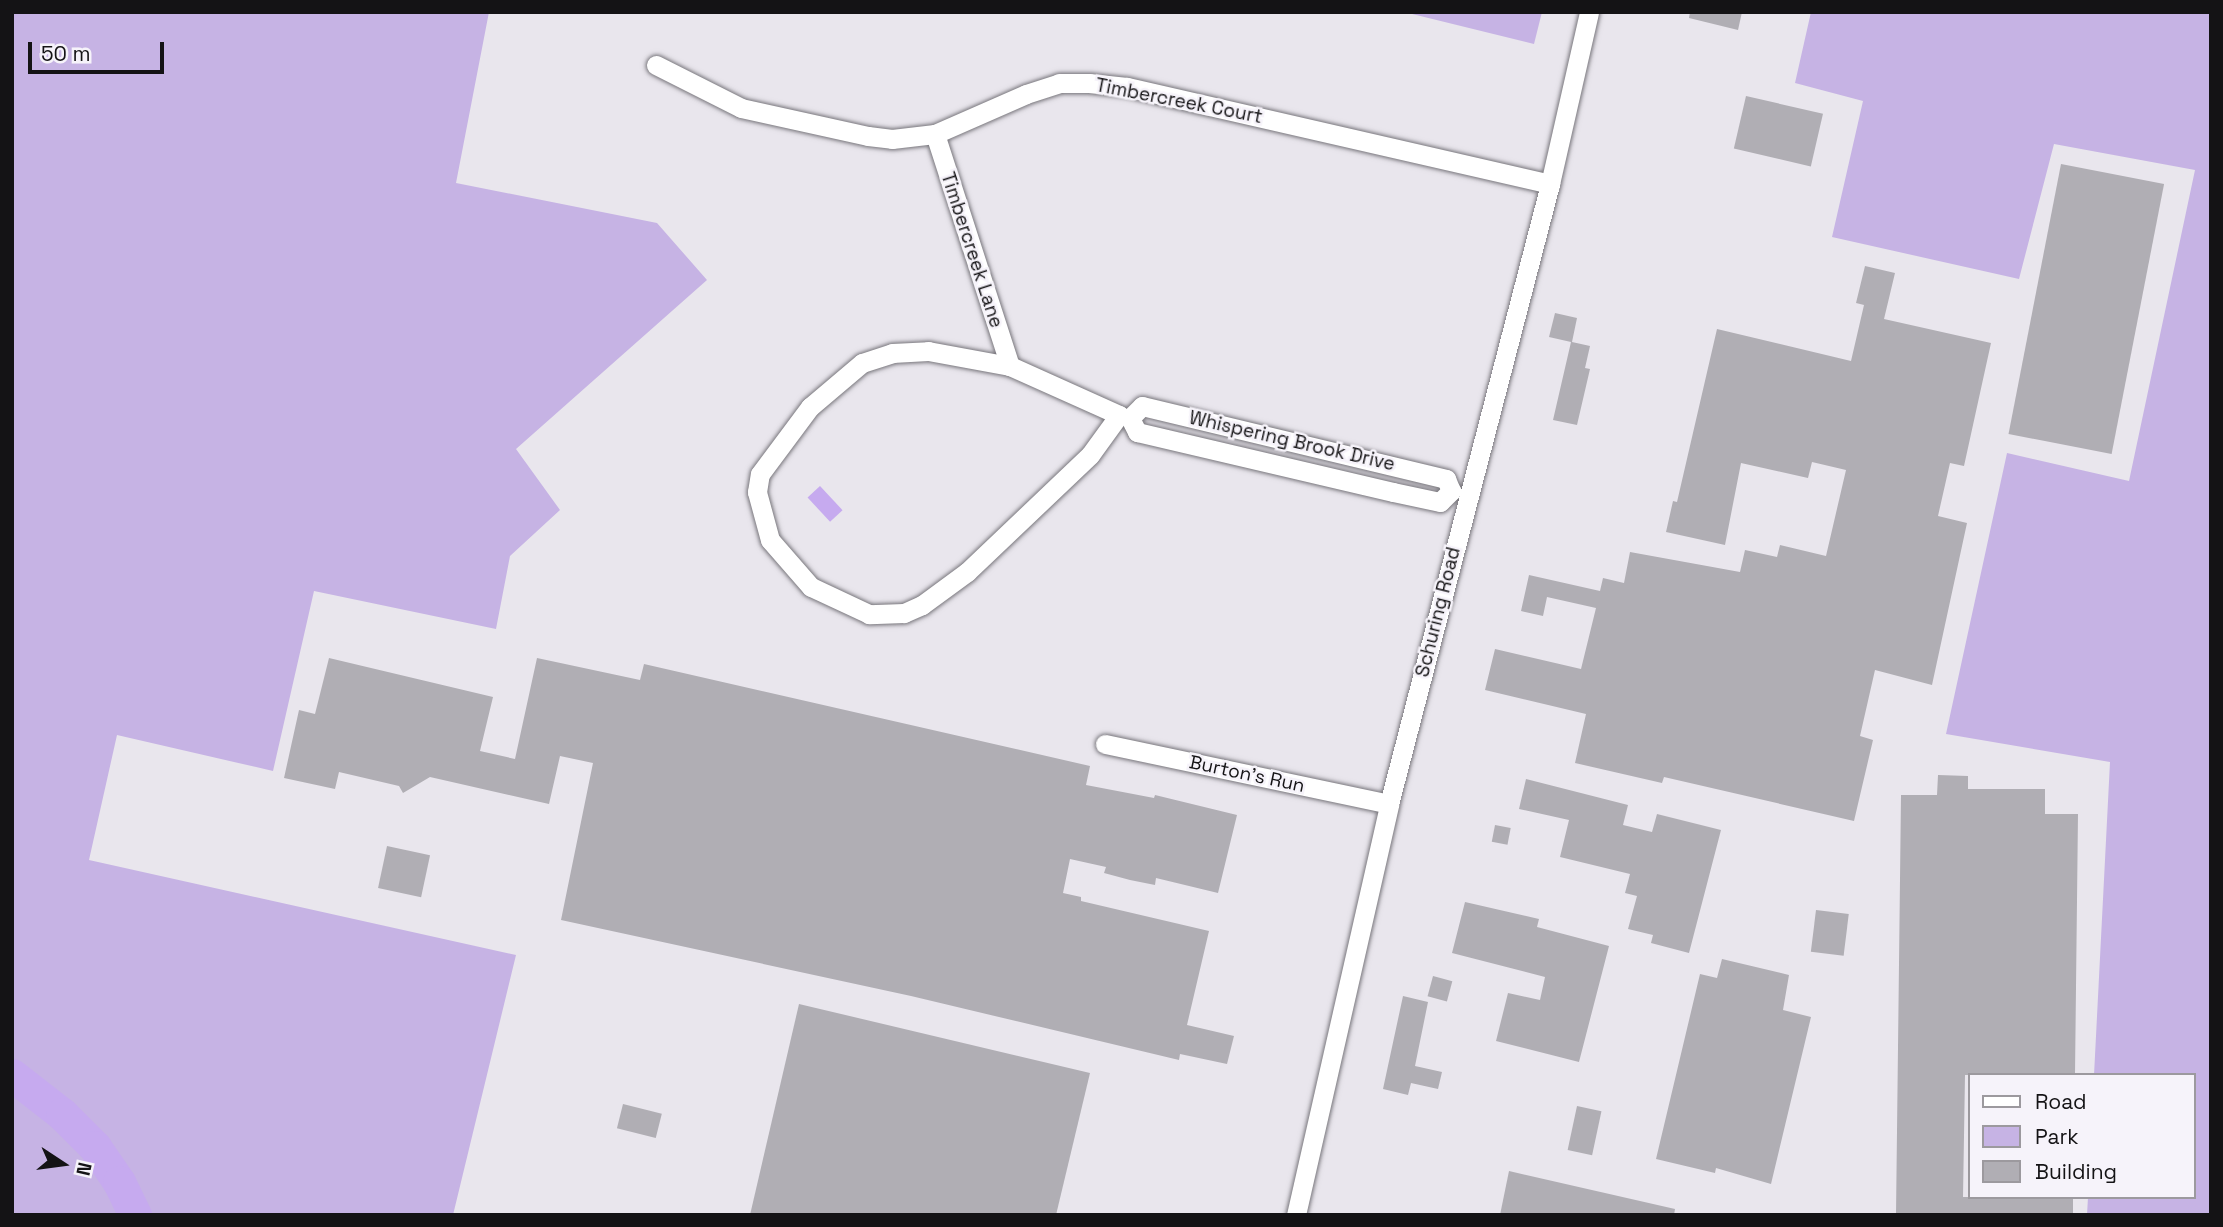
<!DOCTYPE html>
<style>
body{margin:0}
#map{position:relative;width:2223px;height:1227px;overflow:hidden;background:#e9e6ed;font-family:"Space Grotesk",sans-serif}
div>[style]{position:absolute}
.green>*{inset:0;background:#c6b3e4}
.water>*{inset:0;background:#c6aaef;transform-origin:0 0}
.river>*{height:33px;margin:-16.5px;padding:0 16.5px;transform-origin:16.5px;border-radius:16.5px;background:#c6aaef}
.building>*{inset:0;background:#b0aeb4;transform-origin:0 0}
.roads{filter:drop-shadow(0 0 2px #78767c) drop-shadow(0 0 2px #78767c)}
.street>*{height:19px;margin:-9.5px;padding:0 9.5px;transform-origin:9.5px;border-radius:9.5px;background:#fff}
span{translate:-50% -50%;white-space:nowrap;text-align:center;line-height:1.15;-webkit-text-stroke:5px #f6f3fa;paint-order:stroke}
.street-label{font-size:19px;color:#141315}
.frame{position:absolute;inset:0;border:14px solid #141315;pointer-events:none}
.legend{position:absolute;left:1968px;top:1073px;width:228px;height:126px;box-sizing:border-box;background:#f6f3fa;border:2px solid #9c999e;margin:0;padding:9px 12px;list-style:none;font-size:21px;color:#141315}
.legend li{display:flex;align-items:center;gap:14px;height:35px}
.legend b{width:35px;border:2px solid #9c999e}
.north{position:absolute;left:28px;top:1129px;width:70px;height:70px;-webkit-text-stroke:5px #f6f3fa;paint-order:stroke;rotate:103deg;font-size:19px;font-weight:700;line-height:28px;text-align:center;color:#141315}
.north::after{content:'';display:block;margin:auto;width:24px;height:32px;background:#141315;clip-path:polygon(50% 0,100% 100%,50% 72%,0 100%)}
.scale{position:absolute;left:28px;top:42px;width:136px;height:32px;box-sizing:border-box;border:4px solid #141315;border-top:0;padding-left:9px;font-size:21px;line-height:24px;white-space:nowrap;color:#141315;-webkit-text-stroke:5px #f6f3fa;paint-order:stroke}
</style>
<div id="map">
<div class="green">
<i style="clip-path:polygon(12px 12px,489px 12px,456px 183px,657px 223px,707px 280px,516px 449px,560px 510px,510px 556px,496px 629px,314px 591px,273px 771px,117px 735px,89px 860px,516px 955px,453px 1215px,12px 1215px)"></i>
<i style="clip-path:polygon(1404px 12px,1542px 12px,1534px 44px)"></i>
<i style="clip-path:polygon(1811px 12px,2211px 12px,2211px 1215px,2087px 1215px,2088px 1197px,2193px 1197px,2193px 1075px,2094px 1075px,2110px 762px,1946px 734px,2007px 453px,2129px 481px,2195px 170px,2054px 144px,2019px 279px,1832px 237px,1863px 101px,1795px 83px)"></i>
</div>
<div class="water">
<i style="left:820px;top:486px;width:33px;height:17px;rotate:47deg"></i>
</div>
<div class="river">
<i style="left:12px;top:1075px;width:63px;rotate:38deg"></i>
<i style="left:62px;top:1114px;width:47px;rotate:45deg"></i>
<i style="left:95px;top:1147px;width:42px;rotate:55.6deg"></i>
<i style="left:119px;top:1182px;width:37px;rotate:64deg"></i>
</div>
<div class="building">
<i style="clip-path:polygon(1690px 12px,1742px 12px,1738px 30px,1689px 18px)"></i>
<i style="left:1746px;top:96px;width:79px;height:54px;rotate:13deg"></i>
<i style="left:2061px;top:164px;width:105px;height:275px;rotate:11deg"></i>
<i style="clip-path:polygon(1865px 266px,1895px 273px,1884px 319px,1991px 343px,1964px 466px,1950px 463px,1938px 516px,1967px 523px,1932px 685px,1875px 670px,1860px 736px,1873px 740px,1854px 821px,1664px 777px,1662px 783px,1575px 763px,1586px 714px,1485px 690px,1495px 649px,1581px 669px,1596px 608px,1547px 597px,1543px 616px,1521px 611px,1529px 575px,1600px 591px,1603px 578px,1624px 583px,1630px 552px,1740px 572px,1745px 550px,1777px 557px,1780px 545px,1826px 556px,1846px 470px,1812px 462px,1808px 478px,1741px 463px,1725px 545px,1666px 532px,1673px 501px,1677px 502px,1717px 329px,1851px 361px,1864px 305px,1856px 303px)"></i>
<i style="clip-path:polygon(1555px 313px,1577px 318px,1572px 342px,1590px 346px,1585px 368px,1590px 369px,1577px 425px,1553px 420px,1571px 342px,1549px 337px)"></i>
<i style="clip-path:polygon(329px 658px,493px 697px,480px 751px,515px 759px,537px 658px,640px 680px,644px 664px,1090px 766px,1086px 785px,1154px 798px,1155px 795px,1237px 815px,1218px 893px,1156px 878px,1155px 885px,1130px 880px,1104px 873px,1106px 867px,1070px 859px,1063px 893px,1081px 897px,1081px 901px,1209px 931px,1187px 1025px,1234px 1036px,1227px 1064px,1180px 1054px,1179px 1060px,911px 996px,561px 920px,593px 763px,560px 756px,549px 804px,430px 777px,403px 793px,399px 786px,339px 772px,335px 789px,284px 778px,299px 710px,315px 714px)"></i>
<i style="clip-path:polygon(1938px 775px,1968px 776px,1968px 789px,2045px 789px,2045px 814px,2078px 814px,2075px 1075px,1965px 1075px,1963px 1197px,2073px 1197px,2073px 1215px,1896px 1215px,1901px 795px,1937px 795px)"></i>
<i style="clip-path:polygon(1526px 779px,1628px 805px,1623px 825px,1652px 832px,1657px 814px,1721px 830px,1689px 953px,1651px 943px,1653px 935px,1628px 929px,1637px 896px,1625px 893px,1630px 874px,1560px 857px,1569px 820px,1519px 809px)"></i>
<i style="left:1495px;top:825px;width:16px;height:17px;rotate:11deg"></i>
<i style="left:387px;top:846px;width:44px;height:43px;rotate:12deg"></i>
<i style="clip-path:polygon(1465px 902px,1539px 919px,1537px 927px,1609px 946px,1579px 1062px,1496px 1041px,1508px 993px,1540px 1000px,1545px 977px,1452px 953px)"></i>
<i style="left:1816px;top:910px;width:33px;height:42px;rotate:7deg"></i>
<i style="clip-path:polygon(1722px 959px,1789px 975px,1783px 1010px,1811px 1017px,1771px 1184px,1716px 1168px,1715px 1173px,1656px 1159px,1700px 974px,1717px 978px)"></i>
<i style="left:1433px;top:976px;width:20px;height:21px;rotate:15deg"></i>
<i style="clip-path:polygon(1403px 996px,1428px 1002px,1415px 1066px,1442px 1072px,1438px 1089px,1411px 1083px,1408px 1095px,1383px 1089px)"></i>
<i style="clip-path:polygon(799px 1004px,1090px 1073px,1056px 1215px,750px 1215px)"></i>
<i style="left:623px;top:1104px;width:40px;height:25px;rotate:14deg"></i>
<i style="left:1577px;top:1106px;width:25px;height:45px;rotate:12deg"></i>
<i style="clip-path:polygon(1509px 1171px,1675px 1209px,1674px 1215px,1500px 1215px)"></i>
</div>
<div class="roads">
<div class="street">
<i style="left:656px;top:65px;width:95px;rotate:26.8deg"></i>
<i style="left:741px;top:108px;width:130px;rotate:12.4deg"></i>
<i style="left:868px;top:136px;width:24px;rotate:7deg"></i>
<i style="left:892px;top:139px;width:43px;rotate:-6.6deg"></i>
<i style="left:935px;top:134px;width:99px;rotate:-23.7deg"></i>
<i style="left:1026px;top:94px;width:35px;rotate:-18deg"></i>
<i style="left:1059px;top:83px;width:30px"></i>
<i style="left:1089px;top:83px;width:38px;rotate:6deg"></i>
<i style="left:1127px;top:87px;width:434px;rotate:12.9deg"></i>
<i style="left:935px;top:134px;width:244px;rotate:72.1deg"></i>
<i style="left:928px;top:351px;width:83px;rotate:10.4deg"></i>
<i style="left:1010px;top:366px;width:120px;rotate:24.2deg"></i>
<i style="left:1119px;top:415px;width:49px;rotate:125.9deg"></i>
<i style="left:1090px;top:455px;width:170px;rotate:136.4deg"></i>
<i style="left:967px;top:572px;width:56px;rotate:143.7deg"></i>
<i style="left:922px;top:605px;width:20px;rotate:156deg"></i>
<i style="left:904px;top:613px;width:35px;rotate:178deg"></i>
<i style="left:869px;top:614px;width:64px;rotate:-155deg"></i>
<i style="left:811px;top:587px;width:62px;rotate:-131.1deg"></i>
<i style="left:770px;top:540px;width:50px;rotate:-105.2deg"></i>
<i style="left:757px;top:492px;width:18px;rotate:-81deg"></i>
<i style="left:760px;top:474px;width:84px;rotate:-53.3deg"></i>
<i style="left:810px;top:407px;width:68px;rotate:-40.2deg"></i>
<i style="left:862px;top:363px;width:32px;rotate:-18deg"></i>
<i style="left:892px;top:353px;width:36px;rotate:-3deg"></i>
<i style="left:1130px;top:418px;width:17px;rotate:-45deg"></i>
<i style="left:1142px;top:406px;width:313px;rotate:13.5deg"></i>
<i style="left:1446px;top:479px;width:13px;rotate:67deg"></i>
<i style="left:1130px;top:418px;width:16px;rotate:63deg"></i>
<i style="left:1137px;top:432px;width:263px;rotate:13.2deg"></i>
<i style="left:1393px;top:492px;width:48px;rotate:12deg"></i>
<i style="left:1440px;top:502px;width:16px;rotate:-45deg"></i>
<i style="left:1105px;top:744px;width:290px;rotate:11.9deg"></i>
<i style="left:1296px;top:1215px;width:421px;rotate:-77.2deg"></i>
<i style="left:1389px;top:804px;width:641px;rotate:-75.44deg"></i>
<i style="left:1550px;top:184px;width:176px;rotate:-77.2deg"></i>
</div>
</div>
<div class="street-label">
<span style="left:1179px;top:101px;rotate:11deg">Timbercreek Court</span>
<span style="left:972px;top:250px;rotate:72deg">Timbercreek Lane</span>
<span style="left:1292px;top:441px;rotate:13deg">Whispering Brook Drive</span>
<span style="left:1438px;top:612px;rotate:-76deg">Schuring Road</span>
<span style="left:1247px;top:774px;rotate:12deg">Burton's Run</span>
</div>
<div class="frame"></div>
<ul class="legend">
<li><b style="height:9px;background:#fff"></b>Road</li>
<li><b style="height:19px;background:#c6b3e4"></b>Park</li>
<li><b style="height:19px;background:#b0aeb4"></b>Building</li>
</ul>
<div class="north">N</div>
<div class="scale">50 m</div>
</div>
